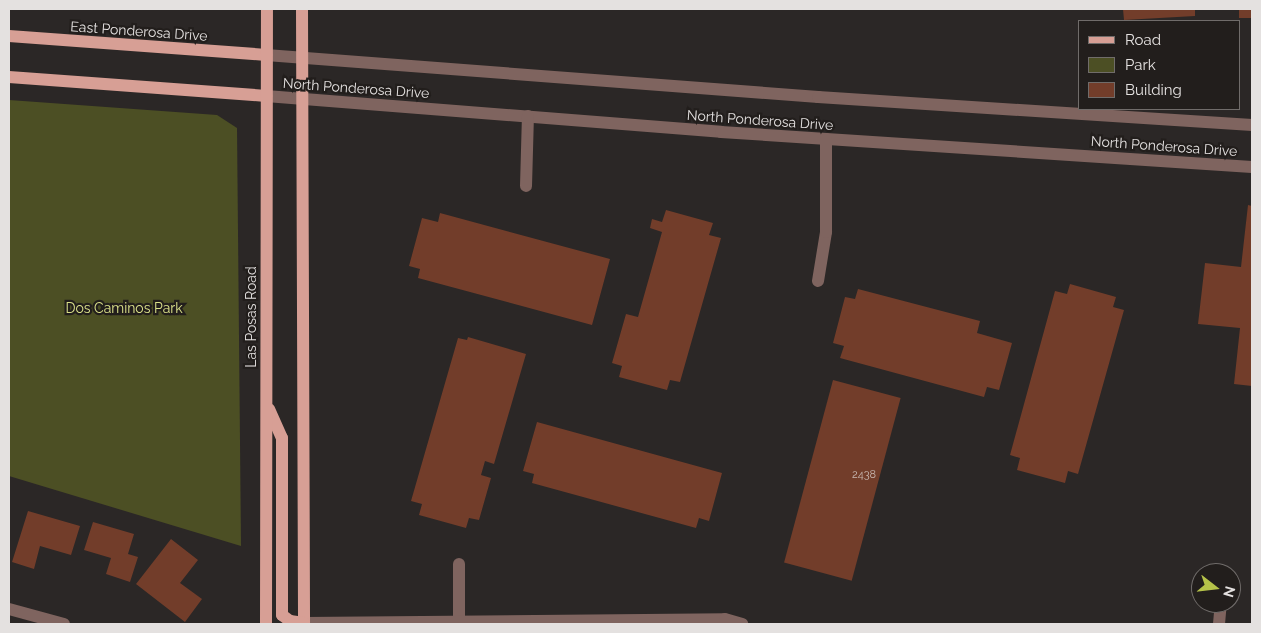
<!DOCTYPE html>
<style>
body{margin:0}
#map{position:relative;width:1261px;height:633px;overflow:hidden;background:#2b2726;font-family:Raleway,sans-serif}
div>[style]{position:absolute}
.green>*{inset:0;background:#4c4f24}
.building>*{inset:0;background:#723d2a;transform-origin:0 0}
.minor>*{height:12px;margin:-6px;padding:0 6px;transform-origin:6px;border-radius:6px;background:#7f645f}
.major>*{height:12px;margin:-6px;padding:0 6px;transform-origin:6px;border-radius:6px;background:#d79f95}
span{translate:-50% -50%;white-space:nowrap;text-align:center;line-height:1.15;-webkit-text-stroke:4.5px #221e1c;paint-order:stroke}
.number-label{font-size:11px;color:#c8b8b2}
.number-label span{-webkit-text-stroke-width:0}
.street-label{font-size:14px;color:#e4e1e0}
.park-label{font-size:14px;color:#dbe18a}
.frame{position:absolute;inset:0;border:10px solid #e4e1e0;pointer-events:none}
.legend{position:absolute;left:1078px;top:20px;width:162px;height:90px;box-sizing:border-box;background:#221e1c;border:1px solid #706c6a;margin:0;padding:6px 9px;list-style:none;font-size:15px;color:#e4e1e0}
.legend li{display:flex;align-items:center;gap:10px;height:25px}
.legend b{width:25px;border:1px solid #706c6a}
.north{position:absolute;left:1191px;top:563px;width:50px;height:50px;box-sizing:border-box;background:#221e1c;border:1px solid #706c6a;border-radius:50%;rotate:106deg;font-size:14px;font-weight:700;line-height:20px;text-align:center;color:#e4e1e0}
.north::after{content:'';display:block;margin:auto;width:18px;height:22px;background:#b5c249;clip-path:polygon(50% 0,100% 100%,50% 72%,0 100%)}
</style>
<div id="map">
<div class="green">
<i style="clip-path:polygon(9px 100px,217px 115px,237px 128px,241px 546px,9px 476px)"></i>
</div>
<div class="building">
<i style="clip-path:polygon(1123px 9px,1195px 9px,1195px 16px,1124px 20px)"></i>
<i style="left:1239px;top:9px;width:13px;height:9px"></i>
<i style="clip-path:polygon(1248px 205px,1252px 206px,1252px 386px,1234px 384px,1240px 328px,1198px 324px,1205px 263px,1241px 267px)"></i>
<i style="clip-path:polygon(666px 210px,713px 223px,709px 235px,721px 238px,680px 382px,670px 380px,667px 390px,619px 377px,622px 366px,612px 363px,626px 314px,638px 317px,662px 232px,650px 228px,652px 219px,662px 222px)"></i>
<i style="clip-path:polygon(440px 213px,610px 259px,592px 325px,418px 278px,420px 269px,409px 266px,422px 218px,438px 222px)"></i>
<i style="clip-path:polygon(1070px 284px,1116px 297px,1113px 307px,1124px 310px,1078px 474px,1068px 471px,1065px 483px,1017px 470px,1020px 458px,1010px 455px,1055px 291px,1067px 294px)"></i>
<i style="clip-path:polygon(858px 289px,980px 321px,977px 333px,1012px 343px,999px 390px,987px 387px,984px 397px,840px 358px,844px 346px,833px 343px,845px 297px,855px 299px)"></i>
<i style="clip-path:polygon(468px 337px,526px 354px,494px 464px,485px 461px,481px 475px,491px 478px,479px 520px,469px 518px,466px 528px,419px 515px,422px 504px,411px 501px,458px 338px,467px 340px)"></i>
<i style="left:833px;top:380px;width:70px;height:189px;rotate:15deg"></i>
<i style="clip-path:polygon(537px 422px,722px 473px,709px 521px,699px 518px,696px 528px,532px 483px,534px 474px,523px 471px)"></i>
<i style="clip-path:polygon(28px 511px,80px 526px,71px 555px,40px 546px,34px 569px,12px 562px)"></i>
<i style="clip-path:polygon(93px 522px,134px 534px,128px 554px,138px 557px,130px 582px,106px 574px,111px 558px,84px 550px)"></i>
<i style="clip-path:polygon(171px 539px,198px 560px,180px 583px,202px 599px,185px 622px,136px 584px)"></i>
</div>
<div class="minor">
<i style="left:266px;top:55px;width:554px;rotate:4.35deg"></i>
<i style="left:818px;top:97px;width:435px;rotate:3.7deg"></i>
<i style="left:266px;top:96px;width:456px;rotate:4.5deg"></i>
<i style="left:721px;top:132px;width:532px;rotate:3.77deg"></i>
<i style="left:526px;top:186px;width:70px;rotate:-88.4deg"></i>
<i style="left:818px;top:281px;width:50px;rotate:-80.7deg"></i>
<i style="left:826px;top:232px;width:93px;rotate:-90deg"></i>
<i style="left:1223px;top:573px;width:1px;rotate:-90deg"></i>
<i style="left:9px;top:609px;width:57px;rotate:15.3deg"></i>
<i style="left:459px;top:621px;width:57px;rotate:-90deg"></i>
<i style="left:304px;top:623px;width:421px;rotate:-0.5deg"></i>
<i style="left:725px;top:619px;width:18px;rotate:16deg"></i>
<i style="left:1219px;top:624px;width:21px;rotate:-85deg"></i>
</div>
<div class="major">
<i style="left:302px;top:9px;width:615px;rotate:89.81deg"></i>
<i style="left:9px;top:36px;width:258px;rotate:4.2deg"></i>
<i style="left:9px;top:77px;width:258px;rotate:4.2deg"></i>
<i style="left:269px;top:409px;width:32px;rotate:66deg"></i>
<i style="left:282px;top:438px;width:177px;rotate:90deg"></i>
<i style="left:282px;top:615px;width:10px;rotate:37deg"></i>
<i style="left:290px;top:621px;width:14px;rotate:8deg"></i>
<i style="left:266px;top:624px;width:615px;rotate:-89.91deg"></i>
</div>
<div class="number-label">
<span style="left:864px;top:475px">2438</span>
</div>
<div class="street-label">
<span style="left:139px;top:31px;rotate:4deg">East Ponderosa Drive</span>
<span style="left:356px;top:88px;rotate:4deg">North Ponderosa Drive</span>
<span style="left:760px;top:120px;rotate:4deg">North Ponderosa Drive</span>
<span style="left:1164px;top:146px;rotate:4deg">North Ponderosa Drive</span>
<span style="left:251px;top:317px;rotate:-90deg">Las Posas Road</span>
</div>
<div class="park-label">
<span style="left:124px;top:308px">Dos Caminos Park</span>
</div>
<div class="frame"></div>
<ul class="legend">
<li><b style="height:6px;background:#d79f95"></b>Road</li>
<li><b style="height:14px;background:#4c4f24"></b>Park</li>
<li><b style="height:14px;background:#723d2a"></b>Building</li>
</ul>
<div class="north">N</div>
</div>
